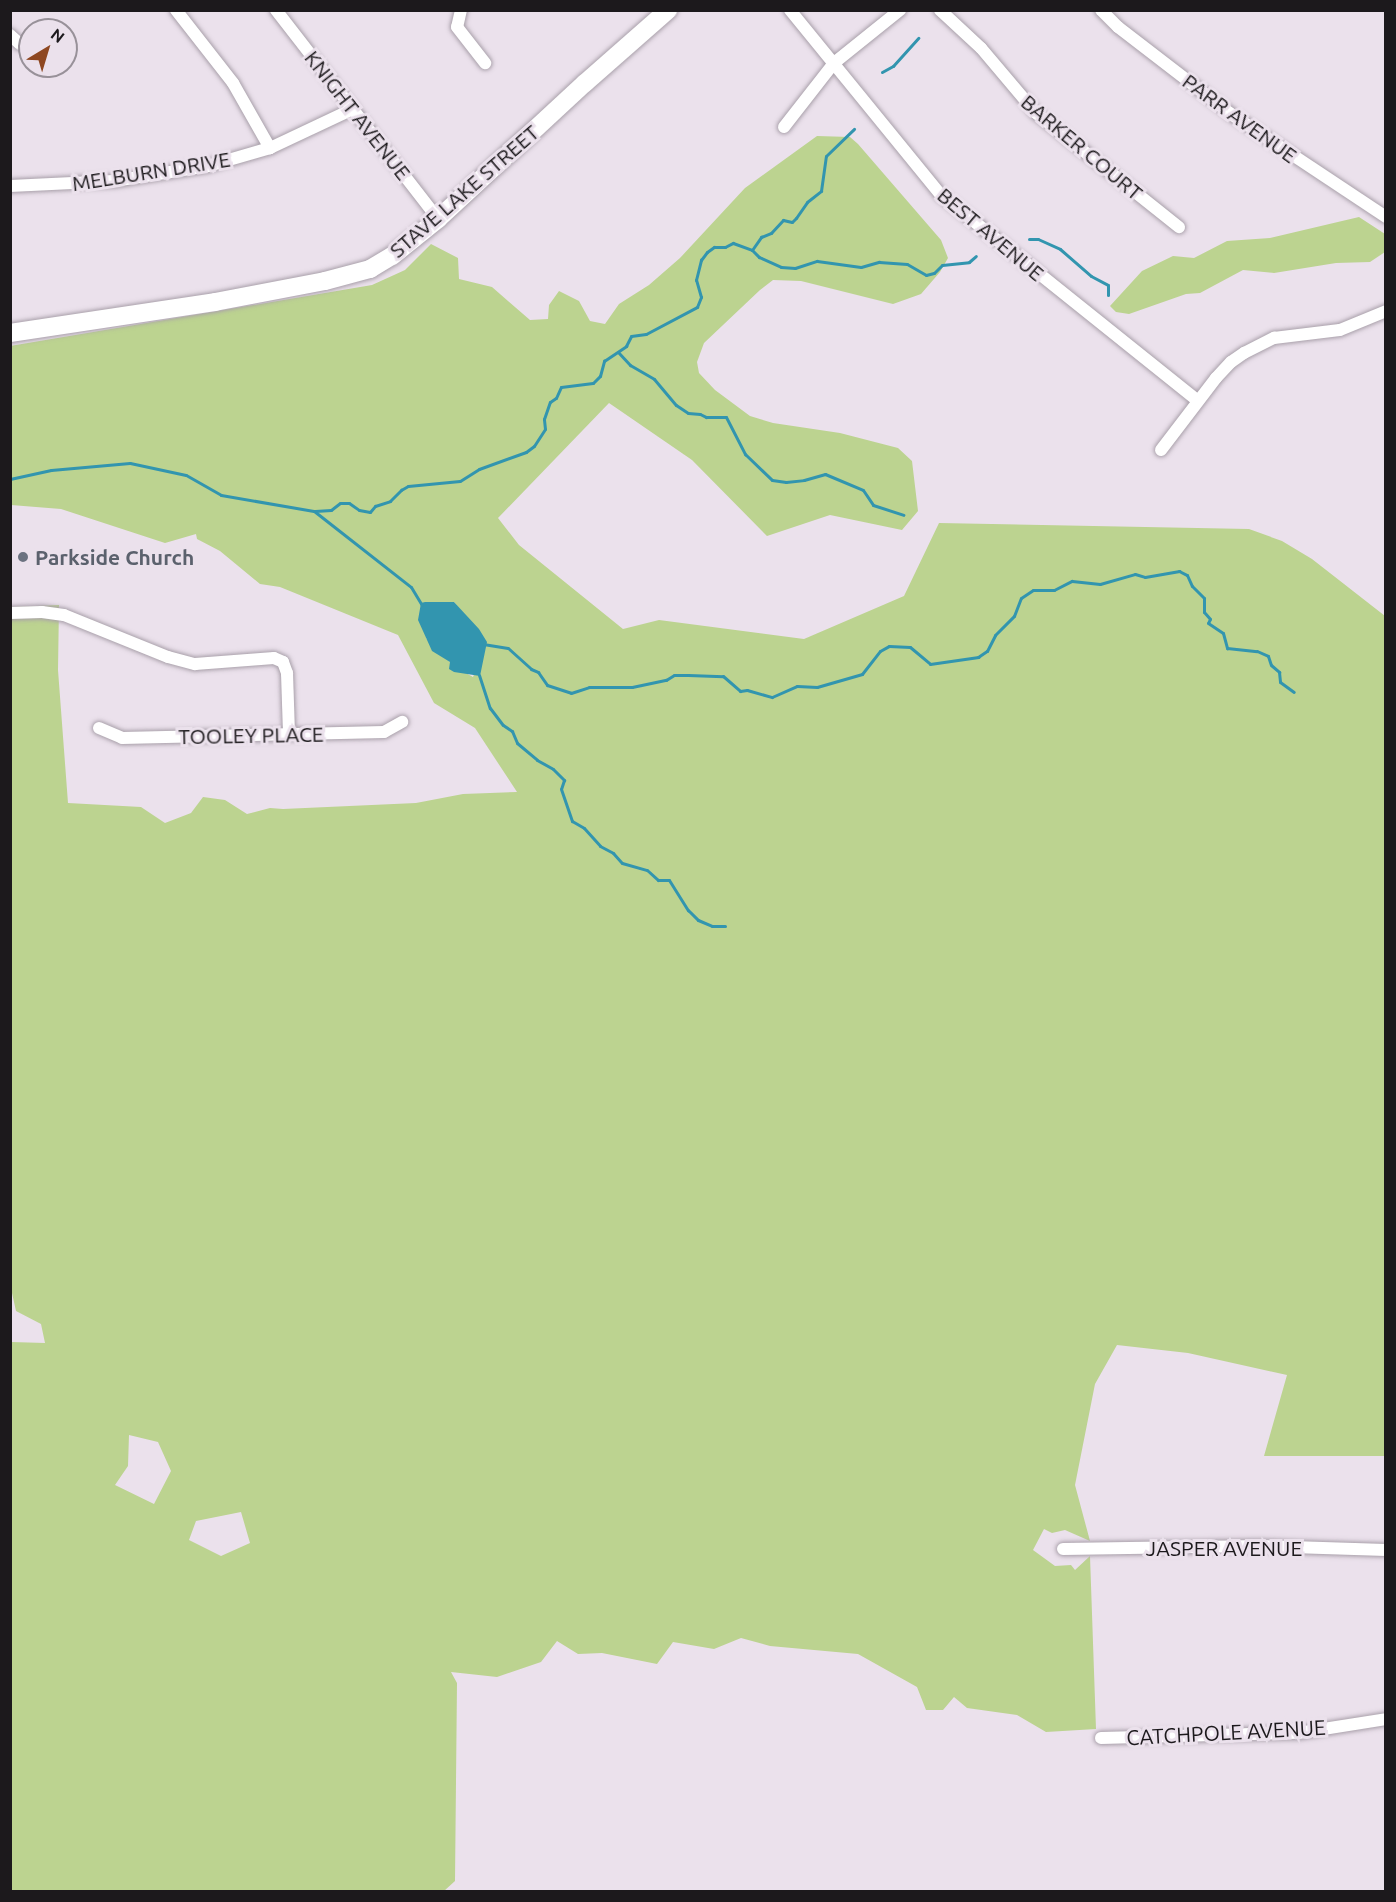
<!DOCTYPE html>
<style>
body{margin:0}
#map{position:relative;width:1396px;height:1902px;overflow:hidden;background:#ebe1ec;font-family:Ubuntu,sans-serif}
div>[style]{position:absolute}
.green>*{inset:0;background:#bcd390}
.water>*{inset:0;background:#3295af}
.stream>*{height:3px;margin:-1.5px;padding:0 1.5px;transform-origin:1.5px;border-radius:1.5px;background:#3295af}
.roads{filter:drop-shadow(0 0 2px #a9a0aa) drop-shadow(0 0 2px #a9a0aa)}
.street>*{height:12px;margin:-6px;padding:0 6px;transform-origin:6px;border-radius:6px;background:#fff}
.secondary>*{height:18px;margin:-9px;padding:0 9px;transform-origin:9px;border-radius:9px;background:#fff}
.dots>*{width:16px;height:16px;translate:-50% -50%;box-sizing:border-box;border:3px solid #ebe1ec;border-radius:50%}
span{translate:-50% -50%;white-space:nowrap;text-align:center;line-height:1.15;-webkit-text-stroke:6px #ebe1ec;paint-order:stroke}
.street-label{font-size:21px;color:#1c191c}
.worship-label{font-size:21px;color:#5b616d;font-weight:700}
.left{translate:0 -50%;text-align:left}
.frame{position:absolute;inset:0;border:12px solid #1c191c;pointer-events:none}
.north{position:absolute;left:18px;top:18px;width:60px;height:60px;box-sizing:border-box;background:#ebe1ec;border:2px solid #989199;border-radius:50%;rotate:38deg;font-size:16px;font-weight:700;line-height:24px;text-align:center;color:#1c191c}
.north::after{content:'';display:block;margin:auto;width:21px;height:27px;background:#8e4721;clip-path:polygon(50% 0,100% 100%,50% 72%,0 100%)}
</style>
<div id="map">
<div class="green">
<i style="clip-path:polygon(evenodd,817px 136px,850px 137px,858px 144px,941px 240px,948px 258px,940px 272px,921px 294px,893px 304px,801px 281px,773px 280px,760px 290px,704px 343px,697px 362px,699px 373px,715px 390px,750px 416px,773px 423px,840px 433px,898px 448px,912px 461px,918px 511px,902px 530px,830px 515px,767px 536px,692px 460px,609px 403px,498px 518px,519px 545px,623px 629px,659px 620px,804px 639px,904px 596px,939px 523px,1249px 529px,1282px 541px,1312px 559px,1385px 616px,1385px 1456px,1264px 1456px,1287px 1375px,1188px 1353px,1117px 1345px,1095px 1384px,1075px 1485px,1090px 1541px,1065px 1530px,1052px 1533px,1044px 1529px,1033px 1550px,1055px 1566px,1071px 1565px,1075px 1570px,1090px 1556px,1096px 1729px,1046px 1732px,1017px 1715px,967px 1708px,954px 1697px,943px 1710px,926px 1710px,917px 1687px,858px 1654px,770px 1646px,741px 1638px,714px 1649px,673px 1642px,657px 1664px,602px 1653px,578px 1654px,557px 1641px,541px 1662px,497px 1677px,451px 1672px,457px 1683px,455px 1881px,444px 1891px,11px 1891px,11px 1342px,45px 1343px,41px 1324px,16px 1311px,10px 1284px,11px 607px,59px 605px,58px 670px,68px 803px,141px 807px,165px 823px,191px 813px,203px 797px,225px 800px,247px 814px,270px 808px,283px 809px,416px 803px,463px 794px,517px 792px,475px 728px,434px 703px,398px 635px,280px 587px,260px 584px,220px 551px,197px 539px,196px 534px,165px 543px,61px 509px,11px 505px,10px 346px,372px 285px,405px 270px,431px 244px,458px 258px,459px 279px,492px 287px,530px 320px,548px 319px,549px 305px,559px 291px,579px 301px,590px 321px,605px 324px,619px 304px,649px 285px,680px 258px,745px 188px,817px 136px,425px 602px,454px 602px,486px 642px,473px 677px,464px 672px,454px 672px,450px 662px,426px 638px,425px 602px,817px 136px,129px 1435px,158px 1442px,171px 1471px,154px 1504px,115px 1485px,128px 1466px,129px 1435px,817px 136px,241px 1512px,250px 1543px,221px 1556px,189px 1540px,196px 1521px,241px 1512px)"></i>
<i style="clip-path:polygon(1359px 217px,1385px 234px,1385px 252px,1370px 262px,1336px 263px,1274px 273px,1243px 270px,1200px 293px,1186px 294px,1129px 314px,1116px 312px,1110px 306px,1142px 271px,1173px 256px,1194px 258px,1227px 241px,1270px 238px)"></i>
</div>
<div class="water">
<i style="clip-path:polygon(425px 602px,454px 602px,479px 629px,487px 642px,480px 676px,454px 672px,449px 669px,450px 662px,432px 651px,418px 620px,421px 603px)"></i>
</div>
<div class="stream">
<i style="left:882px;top:72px;width:13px;rotate:-29deg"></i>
<i style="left:893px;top:66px;width:38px;rotate:-48deg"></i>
<i style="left:1029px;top:239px;width:9px"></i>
<i style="left:1038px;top:239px;width:24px;rotate:24deg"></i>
<i style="left:1060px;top:249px;width:41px;rotate:41.1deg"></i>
<i style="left:1091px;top:276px;width:19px;rotate:28deg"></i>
<i style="left:1108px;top:285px;width:10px;rotate:90deg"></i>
<i style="left:752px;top:250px;width:10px;rotate:45deg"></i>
<i style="left:759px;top:257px;width:24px;rotate:24deg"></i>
<i style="left:781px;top:267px;width:14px;rotate:4deg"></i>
<i style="left:795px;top:268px;width:23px;rotate:-18deg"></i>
<i style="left:817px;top:261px;width:44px;rotate:7.8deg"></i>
<i style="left:861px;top:267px;width:19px;rotate:-16deg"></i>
<i style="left:879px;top:262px;width:28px;rotate:4deg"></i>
<i style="left:907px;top:264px;width:22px;rotate:30deg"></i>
<i style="left:926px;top:275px;width:8px;rotate:-14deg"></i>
<i style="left:934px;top:273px;width:11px;rotate:-45deg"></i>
<i style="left:942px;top:265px;width:27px;rotate:-6deg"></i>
<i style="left:969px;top:262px;width:9px;rotate:-41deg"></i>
<i style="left:618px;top:352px;width:18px;rotate:47deg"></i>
<i style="left:630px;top:365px;width:28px;rotate:30deg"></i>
<i style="left:654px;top:379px;width:34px;rotate:50deg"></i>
<i style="left:676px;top:405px;width:14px;rotate:34deg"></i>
<i style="left:688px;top:413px;width:12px;rotate:5deg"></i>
<i style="left:700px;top:414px;width:7px;rotate:27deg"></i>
<i style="left:706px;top:417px;width:20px"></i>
<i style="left:726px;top:417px;width:42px;rotate:62.8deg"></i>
<i style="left:745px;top:454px;width:37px;rotate:44deg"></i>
<i style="left:772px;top:480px;width:14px;rotate:8deg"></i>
<i style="left:786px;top:482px;width:18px;rotate:-6deg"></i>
<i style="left:804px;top:480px;width:22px;rotate:-16deg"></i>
<i style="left:825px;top:474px;width:41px;rotate:22.8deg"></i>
<i style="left:863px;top:490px;width:18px;rotate:56deg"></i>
<i style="left:873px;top:505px;width:32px;rotate:18deg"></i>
<i style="left:10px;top:479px;width:42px;rotate:-12.4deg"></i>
<i style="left:51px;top:470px;width:79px;rotate:-5.1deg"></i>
<i style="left:130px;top:463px;width:57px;rotate:12.1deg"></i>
<i style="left:186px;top:475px;width:40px;rotate:29.7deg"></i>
<i style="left:221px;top:495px;width:94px;rotate:9.8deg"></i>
<i style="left:314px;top:511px;width:123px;rotate:38.1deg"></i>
<i style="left:411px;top:587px;width:21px;rotate:59deg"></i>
<i style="left:315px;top:511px;width:16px;rotate:-4deg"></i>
<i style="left:331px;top:510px;width:11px;rotate:-38deg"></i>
<i style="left:340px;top:503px;width:9px"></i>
<i style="left:349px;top:503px;width:12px;rotate:35deg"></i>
<i style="left:359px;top:510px;width:11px;rotate:10deg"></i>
<i style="left:370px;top:512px;width:8px;rotate:-50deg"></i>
<i style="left:375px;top:506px;width:16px;rotate:-18deg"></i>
<i style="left:390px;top:501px;width:16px;rotate:-45deg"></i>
<i style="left:401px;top:490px;width:8px;rotate:-30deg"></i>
<i style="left:408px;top:486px;width:52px;rotate:-5.5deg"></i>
<i style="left:460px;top:481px;width:22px;rotate:-32deg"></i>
<i style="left:479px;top:469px;width:50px;rotate:-19.9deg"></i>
<i style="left:526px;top:452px;width:10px;rotate:-37deg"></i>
<i style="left:534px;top:446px;width:20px;rotate:-57deg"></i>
<i style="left:545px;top:429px;width:10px;rotate:-96deg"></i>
<i style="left:544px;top:419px;width:18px;rotate:-71deg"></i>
<i style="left:550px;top:402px;width:7px;rotate:-34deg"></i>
<i style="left:556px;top:398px;width:12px;rotate:-66deg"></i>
<i style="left:561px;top:387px;width:32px;rotate:-7deg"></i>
<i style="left:593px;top:383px;width:10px;rotate:-45deg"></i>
<i style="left:600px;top:376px;width:16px;rotate:-75deg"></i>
<i style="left:604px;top:361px;width:27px;rotate:-34deg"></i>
<i style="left:626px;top:346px;width:11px;rotate:-63deg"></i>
<i style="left:631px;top:336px;width:15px;rotate:-8deg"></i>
<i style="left:646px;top:334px;width:58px;rotate:-27.9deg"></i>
<i style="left:697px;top:307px;width:11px;rotate:-68deg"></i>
<i style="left:701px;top:297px;width:18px;rotate:-106deg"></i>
<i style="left:696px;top:280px;width:21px;rotate:-76deg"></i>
<i style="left:701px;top:260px;width:10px;rotate:-53deg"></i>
<i style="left:707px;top:252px;width:9px;rotate:-36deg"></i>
<i style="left:714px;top:247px;width:11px"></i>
<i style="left:725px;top:247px;width:9px;rotate:-27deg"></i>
<i style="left:733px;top:243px;width:20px;rotate:20deg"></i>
<i style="left:752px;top:250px;width:16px;rotate:-55deg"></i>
<i style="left:761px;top:237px;width:11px;rotate:-22deg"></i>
<i style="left:771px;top:233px;width:18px;rotate:-47deg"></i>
<i style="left:783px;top:220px;width:9px;rotate:13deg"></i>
<i style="left:792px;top:222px;width:6px;rotate:-45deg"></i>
<i style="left:796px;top:218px;width:19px;rotate:-55deg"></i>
<i style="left:807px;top:202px;width:18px;rotate:-38deg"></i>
<i style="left:821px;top:191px;width:35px;rotate:-82deg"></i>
<i style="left:826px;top:156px;width:39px;rotate:-44deg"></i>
<i style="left:483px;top:644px;width:25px;rotate:9deg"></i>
<i style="left:508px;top:648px;width:31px;rotate:42deg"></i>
<i style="left:531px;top:669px;width:8px;rotate:23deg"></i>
<i style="left:538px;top:672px;width:16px;rotate:55deg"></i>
<i style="left:547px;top:685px;width:25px;rotate:18deg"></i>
<i style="left:571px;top:693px;width:19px;rotate:-18deg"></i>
<i style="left:589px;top:687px;width:43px"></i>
<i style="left:632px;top:687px;width:35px;rotate:-12deg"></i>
<i style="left:666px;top:680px;width:9px;rotate:-32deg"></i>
<i style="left:674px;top:675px;width:14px"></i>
<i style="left:688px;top:675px;width:35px;rotate:2deg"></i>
<i style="left:723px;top:676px;width:23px;rotate:41deg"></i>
<i style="left:740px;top:691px;width:7px;rotate:-8deg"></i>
<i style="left:747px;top:690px;width:26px;rotate:16deg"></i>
<i style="left:772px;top:697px;width:27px;rotate:-24deg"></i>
<i style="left:797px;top:686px;width:20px;rotate:3deg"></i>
<i style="left:817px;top:687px;width:47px;rotate:-16.1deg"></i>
<i style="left:862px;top:674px;width:29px;rotate:-52deg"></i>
<i style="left:880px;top:651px;width:10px;rotate:-29deg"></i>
<i style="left:889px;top:646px;width:21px;rotate:3deg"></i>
<i style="left:910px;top:647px;width:26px;rotate:40deg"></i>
<i style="left:930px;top:664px;width:49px;rotate:-8.3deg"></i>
<i style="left:978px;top:657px;width:11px;rotate:-34deg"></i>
<i style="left:987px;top:651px;width:18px;rotate:-63deg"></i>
<i style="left:995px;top:635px;width:27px;rotate:-45deg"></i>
<i style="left:1014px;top:616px;width:19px;rotate:-69deg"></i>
<i style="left:1021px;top:598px;width:14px;rotate:-34deg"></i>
<i style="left:1033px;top:590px;width:21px"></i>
<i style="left:1054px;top:590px;width:20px;rotate:-27deg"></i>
<i style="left:1072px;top:581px;width:28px;rotate:6deg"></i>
<i style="left:1100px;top:584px;width:36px;rotate:-16deg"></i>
<i style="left:1135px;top:574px;width:10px;rotate:17deg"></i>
<i style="left:1145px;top:577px;width:35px;rotate:-10deg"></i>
<i style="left:1179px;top:571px;width:9px;rotate:27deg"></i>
<i style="left:1187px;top:575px;width:12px;rotate:66deg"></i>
<i style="left:1192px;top:586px;width:17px;rotate:45deg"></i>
<i style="left:1204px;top:598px;width:14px;rotate:90deg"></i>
<i style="left:1204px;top:612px;width:9px;rotate:49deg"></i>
<i style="left:1210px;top:619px;width:4px;rotate:117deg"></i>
<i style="left:1208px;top:623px;width:18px;rotate:34deg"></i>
<i style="left:1223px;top:633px;width:16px;rotate:75deg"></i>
<i style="left:1227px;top:648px;width:30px;rotate:6deg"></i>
<i style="left:1257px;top:651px;width:12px;rotate:24deg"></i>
<i style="left:1268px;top:656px;width:9px;rotate:72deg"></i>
<i style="left:1271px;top:665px;width:11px;rotate:41deg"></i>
<i style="left:1279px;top:672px;width:10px;rotate:84deg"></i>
<i style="left:1280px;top:682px;width:17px;rotate:36deg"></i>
<i style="left:479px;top:675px;width:35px;rotate:72deg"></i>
<i style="left:490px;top:708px;width:21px;rotate:53deg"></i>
<i style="left:503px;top:725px;width:11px;rotate:34deg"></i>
<i style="left:512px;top:731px;width:13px;rotate:67deg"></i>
<i style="left:517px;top:743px;width:26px;rotate:40deg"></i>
<i style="left:537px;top:760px;width:18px;rotate:29deg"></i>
<i style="left:553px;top:769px;width:16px;rotate:45deg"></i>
<i style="left:564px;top:780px;width:9px;rotate:108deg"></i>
<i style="left:561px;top:789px;width:34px;rotate:71deg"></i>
<i style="left:572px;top:821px;width:14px;rotate:30deg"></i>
<i style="left:584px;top:828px;width:24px;rotate:48deg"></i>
<i style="left:600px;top:846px;width:15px;rotate:28deg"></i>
<i style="left:613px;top:853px;width:13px;rotate:48deg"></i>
<i style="left:622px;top:863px;width:26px;rotate:16deg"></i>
<i style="left:647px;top:870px;width:15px;rotate:42deg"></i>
<i style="left:658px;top:880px;width:11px"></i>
<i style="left:669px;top:880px;width:36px;rotate:58deg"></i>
<i style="left:688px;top:910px;width:14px;rotate:45deg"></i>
<i style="left:698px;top:920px;width:15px;rotate:23deg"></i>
<i style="left:712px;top:926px;width:13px"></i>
</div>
<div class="roads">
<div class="street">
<i style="left:176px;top:10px;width:93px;rotate:52deg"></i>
<i style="left:233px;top:83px;width:75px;rotate:60.4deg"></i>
<i style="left:276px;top:10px;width:264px;rotate:52.2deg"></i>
<i style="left:461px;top:10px;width:17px;rotate:103deg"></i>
<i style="left:457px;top:27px;width:46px;rotate:52.1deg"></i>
<i style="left:790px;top:10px;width:239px;rotate:50.8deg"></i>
<i style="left:941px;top:195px;width:329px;rotate:38.7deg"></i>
<i style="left:940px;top:10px;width:56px;rotate:42.8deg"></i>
<i style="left:981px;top:48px;width:85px;rotate:49.8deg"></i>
<i style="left:1036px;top:113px;width:183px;rotate:38.6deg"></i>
<i style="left:1101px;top:10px;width:24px;rotate:45deg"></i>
<i style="left:1118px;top:27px;width:143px;rotate:37.6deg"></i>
<i style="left:1231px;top:114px;width:186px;rotate:33.6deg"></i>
<i style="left:10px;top:35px;width:13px;rotate:42deg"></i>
<i style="left:784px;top:127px;width:81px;rotate:-52deg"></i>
<i style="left:834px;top:63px;width:85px;rotate:-38.8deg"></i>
<i style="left:10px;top:186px;width:104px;rotate:-2.8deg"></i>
<i style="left:114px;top:181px;width:95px;rotate:-9.1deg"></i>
<i style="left:208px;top:166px;width:65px;rotate:-16.2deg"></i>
<i style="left:270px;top:148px;width:92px;rotate:-25.2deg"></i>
<i style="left:1161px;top:450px;width:91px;rotate:-52.6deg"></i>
<i style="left:1216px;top:378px;width:22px;rotate:-47deg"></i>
<i style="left:1231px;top:362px;width:16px;rotate:-35deg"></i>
<i style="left:1244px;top:353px;width:34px;rotate:-27deg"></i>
<i style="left:1274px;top:338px;width:66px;rotate:-6.9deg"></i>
<i style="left:1340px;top:330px;width:50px;rotate:-22.4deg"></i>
<i style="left:10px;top:613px;width:32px;rotate:-2deg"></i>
<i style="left:42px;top:612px;width:22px;rotate:8deg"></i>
<i style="left:64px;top:615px;width:112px;rotate:22deg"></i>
<i style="left:168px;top:657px;width:28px;rotate:15deg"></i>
<i style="left:195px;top:664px;width:79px;rotate:-4.3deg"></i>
<i style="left:274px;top:658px;width:10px;rotate:24deg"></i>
<i style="left:283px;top:662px;width:12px;rotate:70deg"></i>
<i style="left:287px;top:673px;width:61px;rotate:88.1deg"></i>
<i style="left:99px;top:728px;width:25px;rotate:23deg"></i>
<i style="left:122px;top:738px;width:262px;rotate:-1.3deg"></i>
<i style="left:384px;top:732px;width:21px;rotate:-29deg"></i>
<i style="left:1063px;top:1549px;width:197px;rotate:-0.9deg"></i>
<i style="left:1260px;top:1546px;width:126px;rotate:1.8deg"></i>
<i style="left:1101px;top:1738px;width:197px;rotate:-1.5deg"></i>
<i style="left:1298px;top:1733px;width:89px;rotate:-9deg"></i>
</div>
<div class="secondary">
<i style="left:10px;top:333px;width:207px;rotate:-8.6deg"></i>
<i style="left:215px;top:302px;width:112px;rotate:-10.8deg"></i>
<i style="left:325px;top:281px;width:47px;rotate:-14.9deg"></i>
<i style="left:370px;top:269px;width:26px;rotate:-31deg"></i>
<i style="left:392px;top:256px;width:59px;rotate:-38.8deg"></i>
<i style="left:438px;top:219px;width:200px;rotate:-42.8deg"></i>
<i style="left:585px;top:83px;width:111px;rotate:-41.3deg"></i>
</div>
</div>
<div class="dots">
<i style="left:23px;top:557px;background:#6b7280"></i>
</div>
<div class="street-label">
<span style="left:358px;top:115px;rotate:52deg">KNIGHT AVENUE</span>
<span style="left:1240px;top:118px;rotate:36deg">PARR AVENUE</span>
<span style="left:1082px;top:147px;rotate:40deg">BARKER COURT</span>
<span style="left:151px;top:171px;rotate:-9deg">MELBURN DRIVE</span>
<span style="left:464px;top:191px;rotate:-41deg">STAVE LAKE STREET</span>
<span style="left:991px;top:234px;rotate:40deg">BEST AVENUE</span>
<span style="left:251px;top:735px;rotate:-1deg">TOOLEY PLACE</span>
<span style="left:1224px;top:1548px">JASPER AVENUE</span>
<span style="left:1226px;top:1732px;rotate:-3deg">CATCHPOLE AVENUE</span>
</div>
<div class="worship-label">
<span class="left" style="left:35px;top:557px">Parkside Church</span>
</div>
<div class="frame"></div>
<div class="north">N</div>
</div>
